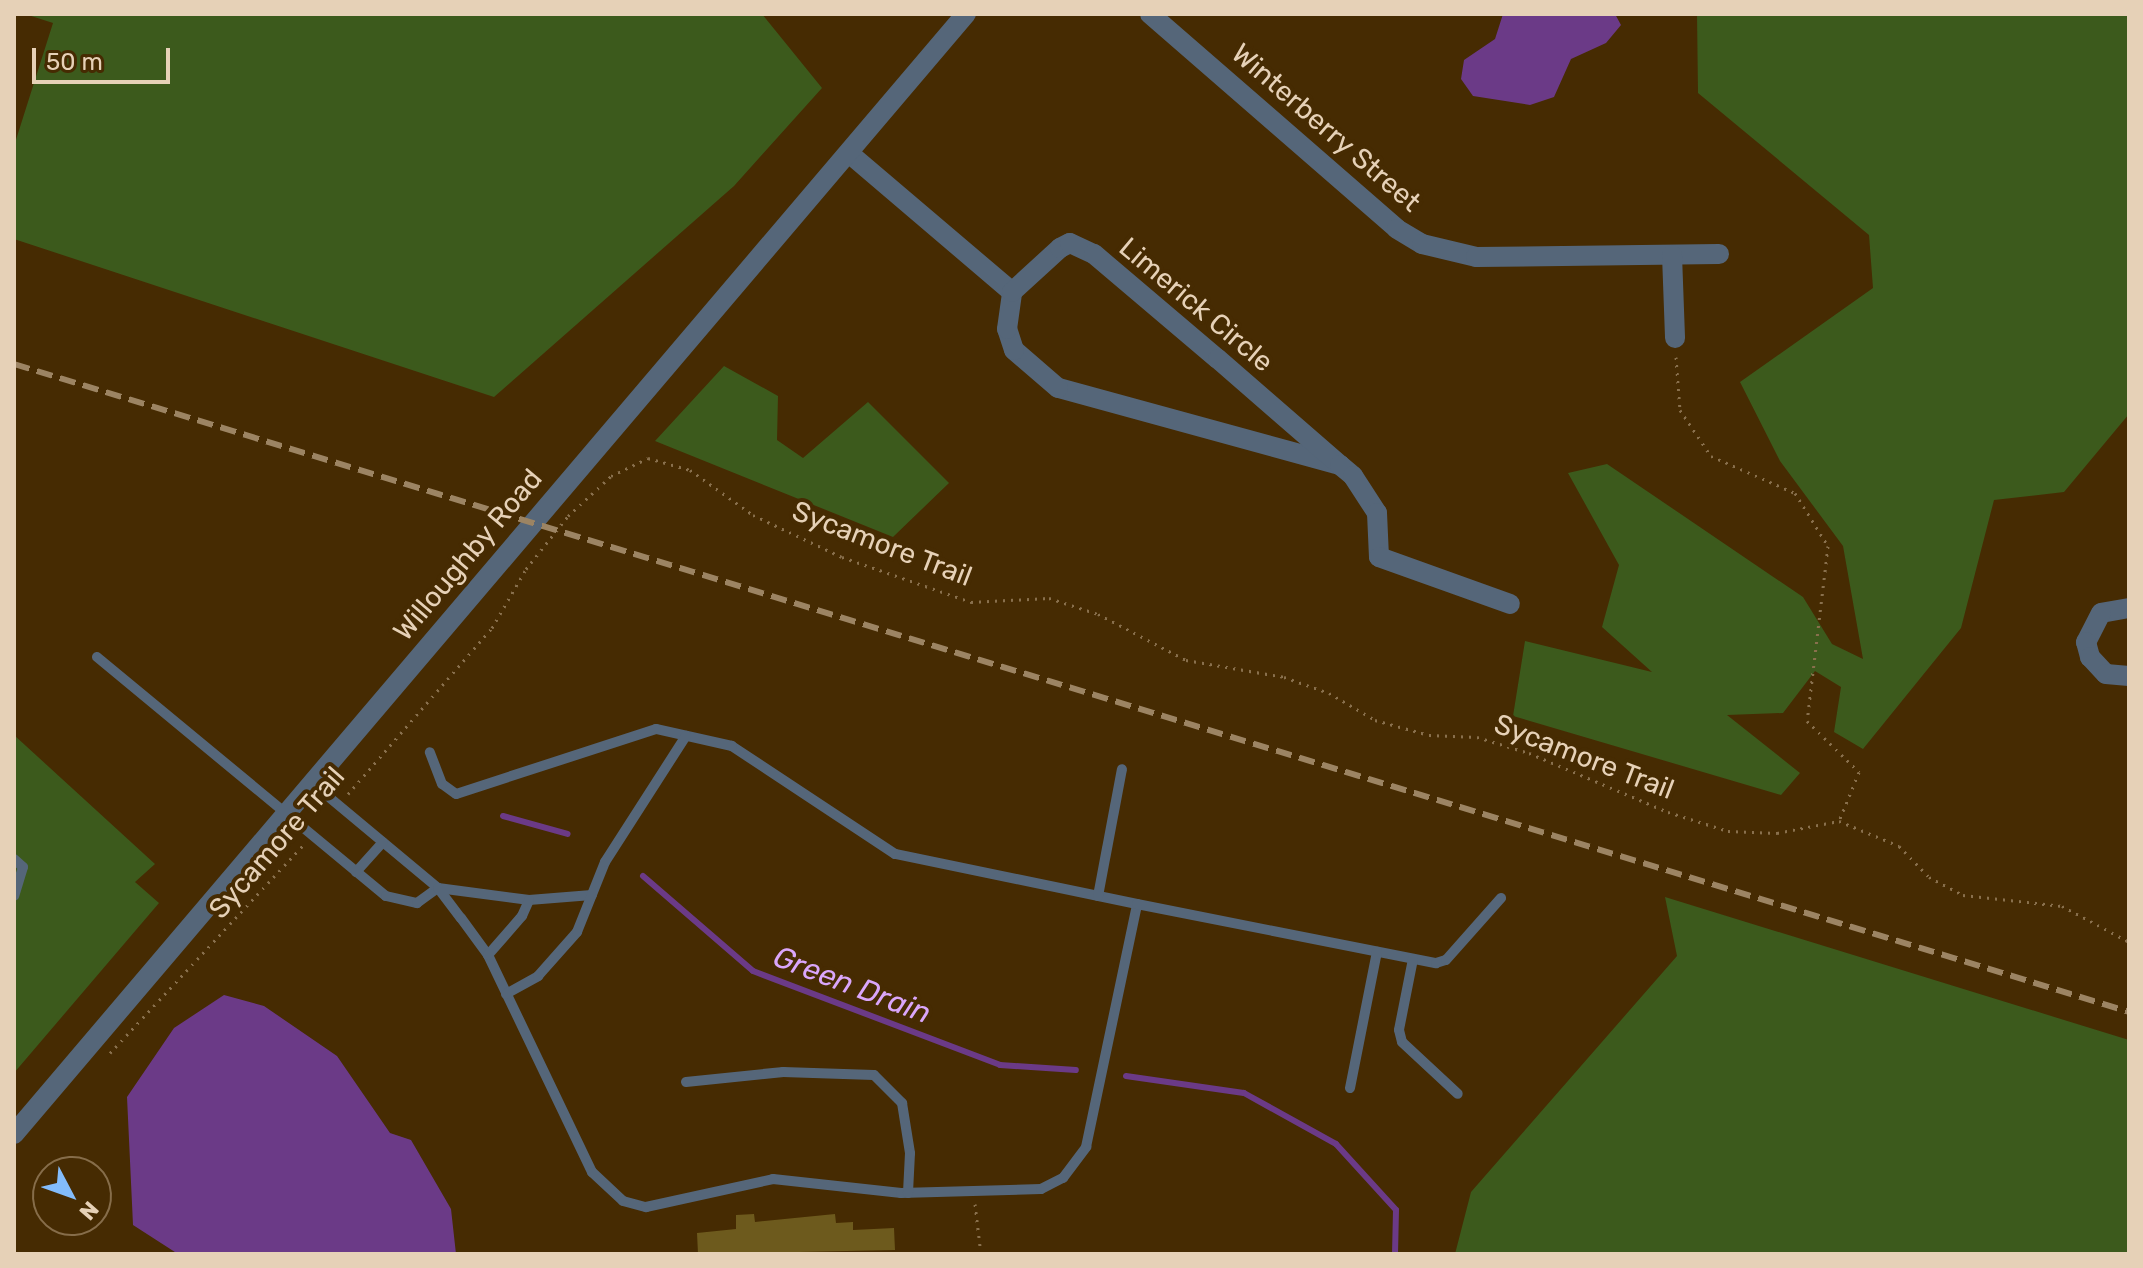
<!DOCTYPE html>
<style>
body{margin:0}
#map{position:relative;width:2143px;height:1268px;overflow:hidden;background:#462b02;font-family:Rubik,sans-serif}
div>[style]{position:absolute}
.green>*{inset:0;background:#3c5a1c}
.water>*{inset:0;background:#6b3a87}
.stream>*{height:6px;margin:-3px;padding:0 3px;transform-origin:3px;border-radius:3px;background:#6b3a87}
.building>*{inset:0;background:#6d5a1d}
.path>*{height:3px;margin-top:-1.5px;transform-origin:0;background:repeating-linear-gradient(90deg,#89704d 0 2px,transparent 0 8px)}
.service>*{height:10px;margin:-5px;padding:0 5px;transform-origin:5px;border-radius:5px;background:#556679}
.minor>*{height:20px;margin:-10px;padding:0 10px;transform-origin:10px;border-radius:10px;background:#556679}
.tertiary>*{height:20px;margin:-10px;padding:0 10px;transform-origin:10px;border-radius:10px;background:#556679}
.rail>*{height:6px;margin-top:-3px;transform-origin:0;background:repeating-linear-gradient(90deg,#9c8463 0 16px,transparent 0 24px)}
span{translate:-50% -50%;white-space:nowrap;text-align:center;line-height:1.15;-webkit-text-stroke:8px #462b02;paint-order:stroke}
.street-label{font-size:28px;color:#e6d1b7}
.water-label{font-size:30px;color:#daa6fb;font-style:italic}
.frame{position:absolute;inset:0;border:16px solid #e6d1b7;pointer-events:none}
.north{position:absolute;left:32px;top:1156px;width:80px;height:80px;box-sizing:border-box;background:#462b02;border:2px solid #866d4a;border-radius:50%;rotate:131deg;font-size:22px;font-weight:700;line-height:32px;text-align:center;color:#e6d1b7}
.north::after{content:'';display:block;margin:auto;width:28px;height:36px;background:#83bcfb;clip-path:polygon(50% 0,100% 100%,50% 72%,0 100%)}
.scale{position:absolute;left:32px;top:48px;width:138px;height:36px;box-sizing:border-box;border:4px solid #e6d1b7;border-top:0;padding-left:10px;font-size:24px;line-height:28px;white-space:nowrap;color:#e6d1b7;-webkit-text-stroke:6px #462b02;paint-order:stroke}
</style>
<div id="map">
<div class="green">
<i style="clip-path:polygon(25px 14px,762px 14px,822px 88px,734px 186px,494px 397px,14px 239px,14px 146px,53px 23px)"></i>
<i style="clip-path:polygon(1697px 14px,2129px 14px,2129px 414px,2064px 492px,1994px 500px,1961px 628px,1863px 749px,1834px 732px,1841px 687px,1815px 671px,1783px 713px,1727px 715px,1800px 773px,1781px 795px,1513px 716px,1525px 641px,1652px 672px,1602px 627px,1619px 565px,1568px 473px,1607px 464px,1803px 597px,1832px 644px,1863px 659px,1843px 546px,1780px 461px,1740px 382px,1873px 288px,1869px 235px,1698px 93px)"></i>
<i style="clip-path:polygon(724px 366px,778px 396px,777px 440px,803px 458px,868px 402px,949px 483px,893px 537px,655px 441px)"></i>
<i style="clip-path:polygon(14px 735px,155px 864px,135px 882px,159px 903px,14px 1073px)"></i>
<i style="clip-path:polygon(1665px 897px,2129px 1040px,2129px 1254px,1455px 1254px,1471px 1192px,1677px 956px)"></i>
</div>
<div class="water">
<i style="clip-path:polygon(1503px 14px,1615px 14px,1621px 25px,1606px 43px,1571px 59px,1554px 97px,1530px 105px,1473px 96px,1461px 79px,1464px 60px,1495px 39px)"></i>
<i style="clip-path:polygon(224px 995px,264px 1006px,337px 1056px,390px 1133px,411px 1140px,451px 1209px,456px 1254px,178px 1254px,133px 1225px,127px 1097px,174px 1028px)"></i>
</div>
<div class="stream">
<i style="left:503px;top:816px;width:67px;rotate:15.5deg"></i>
<i style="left:643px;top:876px;width:145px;rotate:40.8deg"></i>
<i style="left:753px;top:971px;width:264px;rotate:20.8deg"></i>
<i style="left:1000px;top:1065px;width:76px;rotate:3.8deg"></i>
<i style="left:1126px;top:1076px;width:119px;rotate:8.2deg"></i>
<i style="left:1244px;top:1093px;width:105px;rotate:29deg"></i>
<i style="left:1336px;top:1144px;width:89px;rotate:47.7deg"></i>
<i style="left:1396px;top:1210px;width:44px;rotate:91.3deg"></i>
</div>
<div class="building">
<i style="clip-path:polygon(754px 1214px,755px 1222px,835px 1214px,836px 1223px,853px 1222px,853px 1230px,894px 1228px,895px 1250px,698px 1254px,697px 1233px,736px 1229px,736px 1215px)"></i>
</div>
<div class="path">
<i style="left:1676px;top:357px;width:53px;rotate:85.7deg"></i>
<i style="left:1680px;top:410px;width:55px;rotate:56deg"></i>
<i style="left:1711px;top:456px;width:92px;rotate:23.8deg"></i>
<i style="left:1795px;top:493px;width:62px;rotate:58.1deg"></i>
<i style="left:1828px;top:546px;width:176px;rotate:96.8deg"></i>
<i style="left:1807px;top:721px;width:73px;rotate:44.4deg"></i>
<i style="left:1859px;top:772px;width:53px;rotate:112.2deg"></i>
<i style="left:348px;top:794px;width:220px;rotate:-49.1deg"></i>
<i style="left:492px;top:628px;width:68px;rotate:-60deg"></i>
<i style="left:526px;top:569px;width:68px;rotate:-51.6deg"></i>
<i style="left:568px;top:516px;width:59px;rotate:-42.9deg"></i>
<i style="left:611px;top:476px;width:41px;rotate:-25.9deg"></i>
<i style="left:648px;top:458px;width:44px;rotate:15.9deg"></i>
<i style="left:690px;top:470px;width:77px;rotate:35.5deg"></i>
<i style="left:753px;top:515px;width:98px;rotate:25.3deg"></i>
<i style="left:842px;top:557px;width:137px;rotate:19.2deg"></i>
<i style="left:971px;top:602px;width:78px;rotate:-2.9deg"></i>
<i style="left:1049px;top:598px;width:52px;rotate:18.1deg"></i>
<i style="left:1098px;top:614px;width:99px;rotate:27.6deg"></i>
<i style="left:1186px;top:660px;width:99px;rotate:9.8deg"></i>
<i style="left:1284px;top:677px;width:48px;rotate:19.6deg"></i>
<i style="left:1329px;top:693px;width:53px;rotate:30.4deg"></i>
<i style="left:1375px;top:720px;width:56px;rotate:15.5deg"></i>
<i style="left:1429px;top:735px;width:48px;rotate:2.4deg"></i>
<i style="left:1477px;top:737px;width:54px;rotate:17.1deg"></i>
<i style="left:1529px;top:753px;width:151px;rotate:23deg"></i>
<i style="left:1668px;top:812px;width:63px;rotate:17.6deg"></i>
<i style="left:1728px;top:831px;width:49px;rotate:2.3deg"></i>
<i style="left:1777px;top:833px;width:63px;rotate:-11deg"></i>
<i style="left:1839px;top:821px;width:65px;rotate:22.6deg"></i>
<i style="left:1899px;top:846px;width:43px;rotate:45.9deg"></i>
<i style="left:1929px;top:877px;width:38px;rotate:28deg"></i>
<i style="left:1963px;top:895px;width:100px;rotate:6.3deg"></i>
<i style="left:2062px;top:906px;width:76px;rotate:28.2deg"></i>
<i style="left:110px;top:1053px;width:284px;rotate:-47.1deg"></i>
<i style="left:975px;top:1204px;width:50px;rotate:83.2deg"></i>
</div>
<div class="service">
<i style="left:97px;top:657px;width:375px;rotate:39.6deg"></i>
<i style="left:386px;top:896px;width:32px;rotate:13deg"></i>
<i style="left:417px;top:903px;width:26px;rotate:-36deg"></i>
<i style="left:438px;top:888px;width:92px;rotate:7.5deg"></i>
<i style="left:529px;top:900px;width:63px;rotate:-4.5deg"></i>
<i style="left:312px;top:783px;width:164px;rotate:39.8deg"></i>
<i style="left:438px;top:888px;width:38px;rotate:53deg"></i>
<i style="left:461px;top:918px;width:46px;rotate:53.9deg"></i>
<i style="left:488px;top:955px;width:241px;rotate:64.4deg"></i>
<i style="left:592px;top:1172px;width:42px;rotate:43.1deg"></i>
<i style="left:623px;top:1201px;width:24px;rotate:15deg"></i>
<i style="left:646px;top:1207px;width:130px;rotate:-12.4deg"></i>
<i style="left:773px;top:1179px;width:129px;rotate:6.2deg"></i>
<i style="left:901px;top:1193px;width:140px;rotate:-1.6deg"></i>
<i style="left:1041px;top:1189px;width:25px;rotate:-27deg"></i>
<i style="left:1063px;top:1178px;width:39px;rotate:-53deg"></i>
<i style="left:1086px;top:1147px;width:248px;rotate:-78.1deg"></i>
<i style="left:1137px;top:904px;width:247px;rotate:-168.3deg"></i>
<i style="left:895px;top:854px;width:196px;rotate:-146.5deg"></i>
<i style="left:732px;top:746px;width:78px;rotate:-167.4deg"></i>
<i style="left:656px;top:729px;width:210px;rotate:162deg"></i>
<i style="left:456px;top:794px;width:17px;rotate:-144deg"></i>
<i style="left:442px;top:784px;width:34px;rotate:-111deg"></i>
<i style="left:14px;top:859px;width:12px;rotate:42deg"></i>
<i style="left:23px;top:867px;width:30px;rotate:107deg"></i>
<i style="left:356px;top:872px;width:40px;rotate:-48deg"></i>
<i style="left:1098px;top:896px;width:129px;rotate:-79.3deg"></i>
<i style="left:1137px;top:904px;width:305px;rotate:11.2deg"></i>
<i style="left:1436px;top:963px;width:10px;rotate:-17deg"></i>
<i style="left:1446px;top:960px;width:83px;rotate:-48.4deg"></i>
<i style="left:488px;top:955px;width:52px;rotate:-48.9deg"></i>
<i style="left:522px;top:916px;width:17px;rotate:-66deg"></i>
<i style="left:1413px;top:959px;width:72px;rotate:101.2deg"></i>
<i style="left:1399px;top:1030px;width:12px;rotate:76deg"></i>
<i style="left:1402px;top:1042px;width:76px;rotate:42.9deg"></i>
<i style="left:506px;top:994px;width:37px;rotate:-29deg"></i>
<i style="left:538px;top:976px;width:59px;rotate:-48.4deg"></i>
<i style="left:577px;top:932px;width:75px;rotate:-68.2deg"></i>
<i style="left:605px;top:862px;width:150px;rotate:-57.3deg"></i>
<i style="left:686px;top:1082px;width:98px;rotate:-5.9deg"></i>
<i style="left:783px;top:1072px;width:91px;rotate:1.9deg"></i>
<i style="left:874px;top:1075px;width:40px;rotate:45deg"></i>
<i style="left:902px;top:1103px;width:51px;rotate:80.9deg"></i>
<i style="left:910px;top:1153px;width:40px;rotate:92.9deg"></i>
<i style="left:1350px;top:1088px;width:139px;rotate:-78.8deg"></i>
</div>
<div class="minor">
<i style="left:1150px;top:14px;width:327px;rotate:41deg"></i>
<i style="left:1397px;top:229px;width:29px;rotate:31deg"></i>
<i style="left:1422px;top:244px;width:56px;rotate:13.5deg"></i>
<i style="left:1476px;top:257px;width:243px;rotate:-0.7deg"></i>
<i style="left:850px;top:154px;width:213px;rotate:40.4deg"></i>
<i style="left:1672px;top:255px;width:83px;rotate:87.9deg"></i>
<i style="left:1340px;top:465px;width:292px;rotate:-164.7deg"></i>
<i style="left:1058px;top:388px;width:58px;rotate:-139.2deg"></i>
<i style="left:1014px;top:350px;width:22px;rotate:-108deg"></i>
<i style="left:1007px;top:329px;width:37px;rotate:-82deg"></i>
<i style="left:1012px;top:292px;width:65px;rotate:-42.5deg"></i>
<i style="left:1060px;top:248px;width:11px;rotate:-27deg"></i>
<i style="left:1070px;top:243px;width:26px;rotate:25deg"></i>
<i style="left:1094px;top:254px;width:162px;rotate:40.3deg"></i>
<i style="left:1218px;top:359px;width:162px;rotate:41deg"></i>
<i style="left:1340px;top:465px;width:17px;rotate:40deg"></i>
<i style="left:1353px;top:476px;width:44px;rotate:57deg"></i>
<i style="left:1377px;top:513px;width:44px;rotate:87.4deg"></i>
<i style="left:1379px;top:557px;width:139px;rotate:19.7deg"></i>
<i style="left:2129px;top:608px;width:28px;rotate:170deg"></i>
<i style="left:2101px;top:613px;width:33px;rotate:117deg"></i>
<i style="left:2086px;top:642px;width:16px;rotate:75deg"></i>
<i style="left:2090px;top:657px;width:23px;rotate:47deg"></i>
<i style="left:2106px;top:674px;width:23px;rotate:5deg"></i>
</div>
<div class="tertiary">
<i style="left:14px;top:1134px;width:1470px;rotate:-49.64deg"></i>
</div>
<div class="rail">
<i style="left:14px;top:364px;width:2212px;rotate:17.03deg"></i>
</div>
<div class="street-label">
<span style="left:1326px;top:128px;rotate:41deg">Winterberry Street</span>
<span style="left:1196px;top:305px;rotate:40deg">Limerick Circle</span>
<span style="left:882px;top:544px;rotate:21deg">Sycamore Trail</span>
<span style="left:468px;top:555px;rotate:-50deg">Willoughby Road</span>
<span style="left:1584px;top:757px;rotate:21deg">Sycamore Trail</span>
<span style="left:277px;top:843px;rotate:-49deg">Sycamore Trail</span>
</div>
<div class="water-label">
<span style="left:852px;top:985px;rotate:21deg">Green Drain</span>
</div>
<div class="frame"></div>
<div class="north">N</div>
<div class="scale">50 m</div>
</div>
